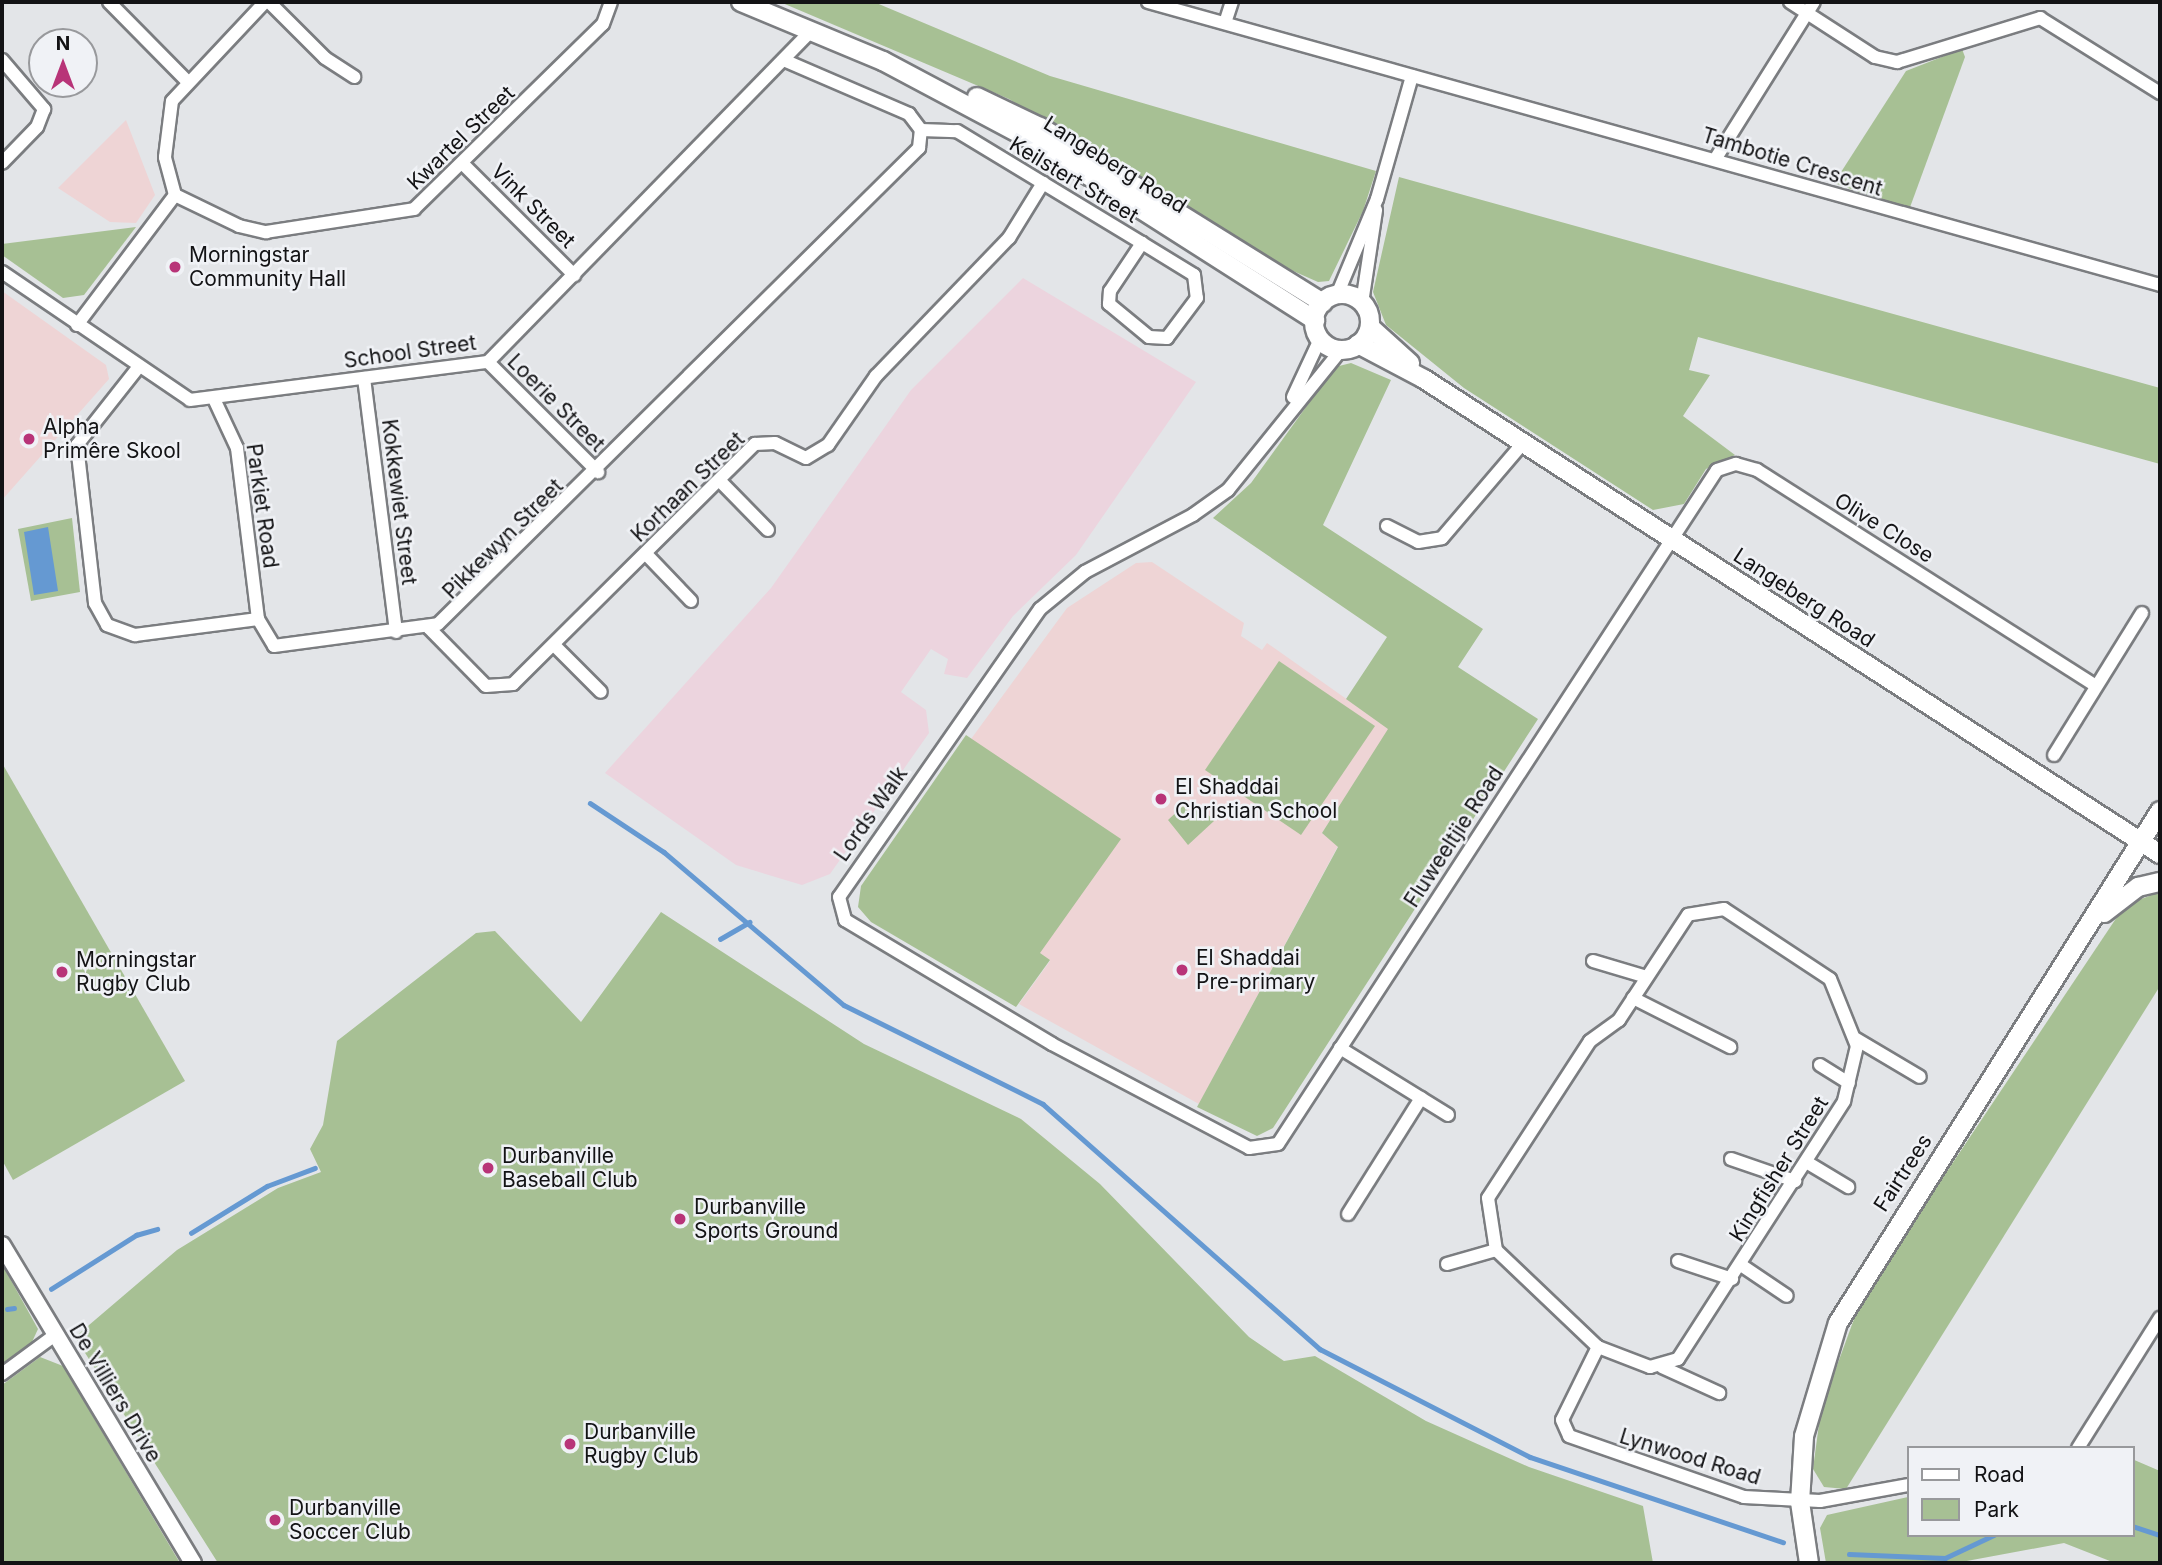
<!DOCTYPE html>
<html>
<head>
<meta charset="utf-8">
<style>
	body { margin:0 }
	#map { position:relative; width:2162px; height:1565px; overflow:hidden; background:#e3e5e8; font-family:Inter,sans-serif }
	div>[style] { position:absolute }
	[style*='--x'] { left:calc(var(--x)*1px); top:calc(var(--y)*1px); width:calc(var(--w)*1px); rotate:calc(var(--a)*1deg) }
	.industrial>* { inset:0; background:#ecd4de }
	.education>* { inset:0; background:#eed4d5 }
	.green>* { inset:0; background:#a7c094 }
	.water>* { inset:0; background:#6599d2 }
	.stream>* { height:4.5px; margin:-2.25px; padding:0 2.25px; transform-origin:2.25px; border-radius:2.25px; background:#6599d2 }
	.roads { filter:drop-shadow(2px 0 #7b7d80) drop-shadow(-2px 0 #7b7d80) drop-shadow(0 2px #7b7d80) drop-shadow(0 -2px #7b7d80) }
	.minor>* { height:12px; margin:-6px; padding:0 6px; transform-origin:6px; border-radius:6px; background:#fff }
	.tertiary>* { height:16px; margin:-8px; padding:0 8px; transform-origin:8px; border-radius:8px; background:#fff }
	.secondary>* { height:18px; margin:-9px; padding:0 9px; transform-origin:9px; border-radius:9px; background:#fff }
	.secondary>.ring { margin:-9px; padding:0; box-sizing:content-box; background:none; border:18px solid #fff; border-radius:50% }
	.dots>* { width:19px; height:19px; translate:-50% -50%; box-sizing:border-box; border:4px solid #f0f2f6; border-radius:50% }
	span { translate:-50% -50%; white-space:nowrap; text-align:center; line-height:1.15; -webkit-text-stroke:5px #f0f2f6; paint-order:stroke }
	.street-label { font-size:21px; color:#131315 }
	.poi-label { font-size:21px; color:#131315 }
	.left { translate:0 -50%; text-align:left }
	.frame { position:absolute; inset:0; border:4px solid #131315; pointer-events:none }
	.legend { position:absolute; left:1907px; top:1446px; width:228px; height:91px; box-sizing:border-box; background:#f0f2f6; border:2px solid #98999c; margin:0; padding:9px 12px; list-style:none; font-size:21px; color:#131315 }
	.legend li { display:flex; align-items:center; gap:14px; height:35px }
	.legend b { width:35px; border:2px solid #98999c }
	.north { position:absolute; left:28px; top:28px; width:70px; height:70px; box-sizing:border-box; background:#f0f2f6; border:2px solid #98999c; border-radius:50%; rotate:0deg; font-size:19px; font-weight:700; line-height:28px; text-align:center; color:#131315 }
	.north::after { content:''; display:block; margin:auto; width:24px; height:32px; background:#b83478; clip-path:polygon(50% 0,100% 100%,50% 72%,0 100%) }
</style>
</head>
<body>
<div id="map">
	<div class="industrial">
		<div style="clip-path:polygon(1023px 278px,1196px 382px,1076px 555px,1013px 616px,967px 678px,944px 674px,948px 659px,931px 649px,901px 692px,926px 710px,929px 733px,830px 874px,802px 885px,736px 865px,605px 773px,771px 588px,911px 390px)"></div>
	</div>
	<div class="education">
		<div style="clip-path:polygon(126px 120px,155px 195px,136px 223px,110px 222px,58px 188px)"></div>
		<div style="clip-path:polygon(2px 291px,106px 365px,109px 379px,2px 500px)"></div>
		<div style="clip-path:polygon(1152px 562px,1244px 623px,1241px 636px,1262px 650px,1267px 643px,1389px 729px,1322px 833px,1338px 846px,1199px 1104px,1019px 1004px,1050px 961px,1040px 954px,1003px 766px,971px 739px,1067px 608px,1136px 563px)"></div>
	</div>
	<div class="green">
		<div style="clip-path:polygon(780px 2px,874px 2px,1050px 76px,1376px 171px,1363px 211px,1329px 281px,1318px 282px,1259px 256px,1009px 99px)"></div>
		<div style="clip-path:polygon(1962px 49px,1965px 57px,1909px 210px,1834px 183px,1906px 71px)"></div>
		<div style="clip-path:polygon(1399px 177px,2160px 388px,2160px 464px,1698px 337px,1689px 370px,1710px 375px,1683px 416px,1735px 455px,1706px 469px,1684px 504px,1653px 510px,1464px 388px,1386px 325px,1373px 292px)"></div>
		<div style="clip-path:polygon(136px 227px,84px 295px,63px 298px,2px 255px,2px 244px)"></div>
		<div style="clip-path:polygon(1351px 363px,1391px 380px,1323px 525px,1483px 629px,1458px 667px,1538px 719px,1273px 1128px,1257px 1136px,1197px 1107px,1338px 847px,1322px 833px,1388px 729px,1346px 699px,1387px 637px,1213px 518px,1251px 483px,1335px 367px)"></div>
		<div style="clip-path:polygon(72px 518px,80px 592px,31px 601px,18px 529px)"></div>
		<div style="clip-path:polygon(1279px 661px,1375px 726px,1301px 835px,1205px 770px)"></div>
		<div style="clip-path:polygon(966px 735px,1121px 839px,1040px 953px,1050px 960px,1016px 1007px,871px 922px,858px 907px,861px 886px)"></div>
		<div style="clip-path:polygon(2px 763px,185px 1081px,13px 1180px,2px 1160px)"></div>
		<div style="clip-path:polygon(1198px 804px,1214px 821px,1188px 845px,1168px 820px,1183px 806px,1189px 812px)"></div>
		<div style="clip-path:polygon(2160px 892px,2160px 986px,1846px 1489px,1824px 1487px,1813px 1469px,1821px 1409px,1861px 1300px,2125px 905px)"></div>
		<div style="clip-path:polygon(661px 912px,864px 1044px,1021px 1119px,1100px 1184px,1249px 1337px,1284px 1361px,1315px 1356px,1426px 1421px,1529px 1467px,1643px 1506px,1653px 1563px,218px 1563px,75px 1337px,177px 1250px,278px 1188px,321px 1172px,310px 1149px,323px 1125px,337px 1041px,476px 933px,495px 931px,581px 1022px)"></div>
		<div style="clip-path:polygon(2px 1264px,38px 1329px,32px 1342px,2px 1364px)"></div>
		<div style="clip-path:polygon(40px 1357px,63px 1366px,180px 1563px,2px 1563px,2px 1385px)"></div>
		<div style="clip-path:polygon(2132px 1459px,2160px 1471px,2160px 1563px,2115px 1563px,2064px 1543px,1956px 1563px,1826px 1563px,1820px 1528px,1827px 1515px,1908px 1497px,1908px 1535px,2132px 1535px)"></div>
	</div>
	<div class="water">
		<div style="clip-path:polygon(48px 527px,58px 591px,34px 595px,24px 532px)"></div>
	</div>
	<div class="stream">
		<div style="--x:590;--y:803;--w:89;--a:33.5"></div>
		<div style="--x:664;--y:852;--w:236;--a:40.4"></div>
		<div style="--x:844;--y:1005;--w:222;--a:26.4"></div>
		<div style="--x:1043;--y:1104;--w:370;--a:41.5"></div>
		<div style="--x:1320;--y:1349;--w:236;--a:27.2"></div>
		<div style="--x:1530;--y:1457;--w:267;--a:18.6"></div>
		<div style="--x:720;--y:939;--w:34;--a:-30"></div>
		<div style="--x:191;--y:1233;--w:89;--a:-31.7"></div>
		<div style="--x:267;--y:1186;--w:51;--a:-20.6"></div>
		<div style="--x:51;--y:1289;--w:101;--a:-32.4"></div>
		<div style="--x:136;--y:1235;--w:22;--a:-16"></div>
		<div style="--x:7;--y:1309;--w:7;--a:-8"></div>
		<div style="--x:2132;--y:1526;--w:29;--a:18"></div>
		<div style="--x:1849;--y:1554;--w:96;--a:2.4"></div>
		<div style="--x:1945;--y:1558;--w:54;--a:-25.1"></div>
	</div>
	<div class="roads">
		<div class="minor">
			<div style="--x:109;--y:2;--w:111;--a:45.4"></div>
			<div style="--x:269;--y:2;--w:79;--a:45"></div>
			<div style="--x:325;--y:58;--w:35;--a:33"></div>
			<div style="--x:1148;--y:2;--w:1051;--a:15.62"></div>
			<div style="--x:1790;--y:2;--w:101;--a:32.9"></div>
			<div style="--x:1875;--y:57;--w:23;--a:13"></div>
			<div style="--x:1897;--y:62;--w:150;--a:-17.1"></div>
			<div style="--x:2040;--y:18;--w:142;--a:32"></div>
			<div style="--x:1225;--y:23;--w:22;--a:-72"></div>
			<div style="--x:2;--y:60;--w:65;--a:49.4"></div>
			<div style="--x:44;--y:109;--w:19;--a:111"></div>
			<div style="--x:37;--y:127;--w:50;--a:134.2"></div>
			<div style="--x:921;--y:130;--w:36;--a:2"></div>
			<div style="--x:957;--y:131;--w:216;--a:31.2"></div>
			<div style="--x:1142;--y:243;--w:61;--a:31.6"></div>
			<div style="--x:1194;--y:275;--w:23;--a:83"></div>
			<div style="--x:1197;--y:298;--w:50;--a:126.9"></div>
			<div style="--x:1167;--y:338;--w:18;--a:-177"></div>
			<div style="--x:1149;--y:337;--w:52;--a:-140.5"></div>
			<div style="--x:1109;--y:304;--w:13;--a:-86"></div>
			<div style="--x:1110;--y:291;--w:58;--a:-56.3"></div>
			<div style="--x:1716;--y:158;--w:184;--a:-57.9"></div>
			<div style="--x:464;--y:165;--w:156;--a:45"></div>
			<div style="--x:175;--y:195;--w:39;--a:-105"></div>
			<div style="--x:165;--y:157;--w:56;--a:-82.9"></div>
			<div style="--x:172;--y:101;--w:136;--a:-46.8"></div>
			<div style="--x:2;--y:272;--w:227;--a:34.2"></div>
			<div style="--x:190;--y:400;--w:300;--a:-7.3"></div>
			<div style="--x:488;--y:362;--w:462;--a:-45.7"></div>
			<div style="--x:1337;--y:295;--w:104;--a:-67.4"></div>
			<div style="--x:1377;--y:199;--w:128;--a:-74.1"></div>
			<div style="--x:1362;--y:303;--w:94;--a:-81.4"></div>
			<div style="--x:77;--y:325;--w:163;--a:-53"></div>
			<div style="--x:175;--y:195;--w:71;--a:25.8"></div>
			<div style="--x:239;--y:226;--w:28;--a:13"></div>
			<div style="--x:266;--y:232;--w:150;--a:-8.8"></div>
			<div style="--x:414;--y:209;--w:264;--a:-44.4"></div>
			<div style="--x:603;--y:24;--w:23;--a:-70"></div>
			<div style="--x:1341;--y:350;--w:180;--a:128.9"></div>
			<div style="--x:1228;--y:490;--w:43;--a:144.5"></div>
			<div style="--x:1193;--y:515;--w:122;--a:152.2"></div>
			<div style="--x:1085;--y:572;--w:58;--a:140.6"></div>
			<div style="--x:1040;--y:609;--w:351;--a:124.9"></div>
			<div style="--x:839;--y:897;--w:24;--a:75"></div>
			<div style="--x:845;--y:920;--w:241;--a:30.9"></div>
			<div style="--x:1052;--y:1044;--w:223;--a:27.8"></div>
			<div style="--x:1249;--y:1148;--w:29;--a:-8"></div>
			<div style="--x:1278;--y:1144;--w:804;--a:-56.92"></div>
			<div style="--x:1717;--y:470;--w:20;--a:-18"></div>
			<div style="--x:1736;--y:464;--w:22;--a:16"></div>
			<div style="--x:1757;--y:470;--w:402;--a:32.5"></div>
			<div style="--x:488;--y:362;--w:156;--a:45"></div>
			<div style="--x:137;--y:369;--w:97;--a:128.3"></div>
			<div style="--x:77;--y:445;--w:159;--a:83.5"></div>
			<div style="--x:95;--y:603;--w:25;--a:61"></div>
			<div style="--x:107;--y:625;--w:30;--a:20"></div>
			<div style="--x:135;--y:635;--w:124;--a:-7.4"></div>
			<div style="--x:258;--y:619;--w:31;--a:59"></div>
			<div style="--x:274;--y:646;--w:165;--a:-7.6"></div>
			<div style="--x:438;--y:624;--w:677;--a:-44.7"></div>
			<div style="--x:919;--y:148;--w:18;--a:-84"></div>
			<div style="--x:921;--y:130;--w:20;--a:-127"></div>
			<div style="--x:909;--y:114;--w:134;--a:-156.7"></div>
			<div style="--x:364;--y:378;--w:256;--a:82.8"></div>
			<div style="--x:1293;--y:397;--w:64;--a:-65"></div>
			<div style="--x:215;--y:401;--w:52;--a:64.9"></div>
			<div style="--x:237;--y:448;--w:172;--a:83"></div>
			<div style="--x:719;--y:480;--w:70;--a:45.6"></div>
			<div style="--x:1387;--y:526;--w:35;--a:27"></div>
			<div style="--x:1418;--y:542;--w:24;--a:-9"></div>
			<div style="--x:1442;--y:538;--w:125;--a:-49.5"></div>
			<div style="--x:646;--y:554;--w:65;--a:46.2"></div>
			<div style="--x:429;--y:628;--w:81;--a:45.5"></div>
			<div style="--x:486;--y:686;--w:27;--a:-4"></div>
			<div style="--x:513;--y:684;--w:341;--a:-44.8"></div>
			<div style="--x:755;--y:444;--w:20;--a:-3"></div>
			<div style="--x:775;--y:443;--w:34;--a:26"></div>
			<div style="--x:806;--y:458;--w:26;--a:-31"></div>
			<div style="--x:828;--y:445;--w:84;--a:-55.2"></div>
			<div style="--x:876;--y:376;--w:192;--a:-46.1"></div>
			<div style="--x:1009;--y:238;--w:65;--a:-58.3"></div>
			<div style="--x:554;--y:645;--w:66;--a:45"></div>
			<div style="--x:2054;--y:755;--w:167;--a:-58.2"></div>
			<div style="--x:1593;--y:961;--w:56;--a:16.5"></div>
			<div style="--x:1633;--y:998;--w:109;--a:26.8"></div>
			<div style="--x:1856;--y:1039;--w:74;--a:30.7"></div>
			<div style="--x:1340;--y:1048;--w:127;--a:31.8"></div>
			<div style="--x:1820;--y:1065;--w:34;--a:32"></div>
			<div style="--x:1731;--y:1159;--w:68;--a:19"></div>
			<div style="--x:1808;--y:1163;--w:47;--a:31"></div>
			<div style="--x:1348;--y:1214;--w:137;--a:-57.8"></div>
			<div style="--x:1678;--y:1261;--w:57;--a:18.4"></div>
			<div style="--x:1447;--y:1264;--w:51;--a:-15.9"></div>
			<div style="--x:1741;--y:1265;--w:55;--a:34"></div>
			<div style="--x:1598;--y:1347;--w:56;--a:21"></div>
			<div style="--x:1650;--y:1367;--w:29;--a:-16"></div>
			<div style="--x:1678;--y:1359;--w:307;--a:-57.2"></div>
			<div style="--x:1844;--y:1101;--w:57;--a:-76.7"></div>
			<div style="--x:1857;--y:1046;--w:72;--a:-111.9"></div>
			<div style="--x:1830;--y:979;--w:127;--a:-146.6"></div>
			<div style="--x:1724;--y:909;--w:36;--a:171"></div>
			<div style="--x:1688;--y:915;--w:126;--a:123.3"></div>
			<div style="--x:1619;--y:1020;--w:36;--a:144"></div>
			<div style="--x:1590;--y:1041;--w:187;--a:123"></div>
			<div style="--x:1488;--y:1198;--w:53;--a:81.3"></div>
			<div style="--x:1496;--y:1250;--w:141;--a:43.6"></div>
			<div style="--x:1598;--y:1347;--w:81;--a:116.3"></div>
			<div style="--x:1562;--y:1420;--w:17;--a:66"></div>
			<div style="--x:1569;--y:1436;--w:185;--a:19.2"></div>
			<div style="--x:1744;--y:1497;--w:76;--a:3"></div>
			<div style="--x:1820;--y:1501;--w:89;--a:-10.3"></div>
			<div style="--x:1662;--y:1367;--w:63;--a:24.5"></div>
			<div style="--x:2;--y:1374;--w:66;--a:-36.3"></div>
			<div style="--x:2078;--y:1448;--w:154;--a:-57.8"></div>
		</div>
		<div class="tertiary">
			<div style="--x:2;--y:1245;--w:371;--a:59"></div>
		</div>
		<div class="secondary">
			<div style="--x:741;--y:2;--w:154;--a:22.6"></div>
			<div style="--x:883;--y:61;--w:174;--a:28"></div>
			<div style="--x:1037;--y:143;--w:330;--a:32.5"></div>
			<div style="--x:977;--y:97;--w:70;--a:25.5"></div>
			<div style="--x:1040;--y:127;--w:333;--a:31.9"></div>
			<div class="ring" style="left:1314px;top:294px;width:38px;height:38px"></div>
			<div style="--x:1370;--y:327;--w:54;--a:42"></div>
			<div style="--x:1358;--y:344;--w:75;--a:27.9"></div>
			<div style="--x:1424;--y:379;--w:876;--a:32.84"></div>
			<div style="--x:2104;--y:913;--w:43;--a:-37.4"></div>
			<div style="--x:2138;--y:887;--w:23;--a:-13"></div>
			<div style="--x:1809;--y:1563;--w:62;--a:-98.4"></div>
			<div style="--x:1800;--y:1502;--w:66;--a:-86.5"></div>
			<div style="--x:1804;--y:1436;--w:118;--a:-73.3"></div>
			<div style="--x:1838;--y:1323;--w:605;--a:-57.83"></div>
		</div>
	</div>
	<div class="dots">
		<div style="left:175px;top:267px;background:#b83478"></div>
		<div style="left:29px;top:439px;background:#b83478"></div>
		<div style="left:1161px;top:799px;background:#b83478"></div>
		<div style="left:1182px;top:970px;background:#b83478"></div>
		<div style="left:62px;top:972px;background:#b83478"></div>
		<div style="left:488px;top:1168px;background:#b83478"></div>
		<div style="left:680px;top:1219px;background:#b83478"></div>
		<div style="left:570px;top:1444px;background:#b83478"></div>
		<div style="left:275px;top:1520px;background:#b83478"></div>
	</div>
	<div class="street-label">
		<span style="left:461px;top:138px;rotate:-44deg">Kwartel Street</span>
		<span style="left:1792px;top:162px;rotate:17deg">Tambotie Crescent</span>
		<span style="left:1115px;top:165px;rotate:32deg">Langeberg Road</span>
		<span style="left:1074px;top:180px;rotate:31deg">Keilstert Street</span>
		<span style="left:533px;top:206px;rotate:45deg">Vink Street</span>
		<span style="left:410px;top:352px;rotate:-8deg">School Street</span>
		<span style="left:556px;top:403px;rotate:45deg">Loerie Street</span>
		<span style="left:688px;top:487px;rotate:-44deg">Korhaan Street</span>
		<span style="left:399px;top:502px;rotate:83deg">Kokkewiet Street</span>
		<span style="left:262px;top:506px;rotate:82deg">Parkiet Road</span>
		<span style="left:1884px;top:528px;rotate:32deg">Olive Close</span>
		<span style="left:503px;top:539px;rotate:-45deg">Pikkewyn Street</span>
		<span style="left:1804px;top:598px;rotate:33deg">Langeberg Road</span>
		<span style="left:871px;top:814px;rotate:-55deg">Lords Walk</span>
		<span style="left:1454px;top:837px;rotate:-57deg">Fluweeltjie Road</span>
		<span style="left:1779px;top:1169px;rotate:-58deg">Kingfisher Street</span>
		<span style="left:1903px;top:1173px;rotate:-57deg">Fairtrees</span>
		<span style="left:115px;top:1393px;rotate:59deg">De Villiers Drive</span>
		<span style="left:1690px;top:1457px;rotate:17deg">Lynwood Road</span>
	</div>
	<div class="poi-label">
		<span class="left" style="left:189px;top:267px">Morningstar<br>Community Hall</span>
		<span class="left" style="left:43px;top:439px">Alpha<br>Primêre Skool</span>
		<span class="left" style="left:1175px;top:799px">El Shaddai<br>Christian School</span>
		<span class="left" style="left:1196px;top:970px">El Shaddai<br>Pre-primary</span>
		<span class="left" style="left:76px;top:972px">Morningstar<br>Rugby Club</span>
		<span class="left" style="left:502px;top:1168px">Durbanville<br>Baseball Club</span>
		<span class="left" style="left:694px;top:1219px">Durbanville<br>Sports Ground</span>
		<span class="left" style="left:584px;top:1444px">Durbanville<br>Rugby Club</span>
		<span class="left" style="left:289px;top:1520px">Durbanville<br>Soccer Club</span>
	</div>
	<div class="frame"></div>
	<ul class="legend">
	<li><b style="height:9px;background:#fff"></b>Road</li>
	<li><b style="height:19px;background:#a7c094"></b>Park</li>
	</ul>
	<div class="north">N</div>
</div>
</body>
</html>
